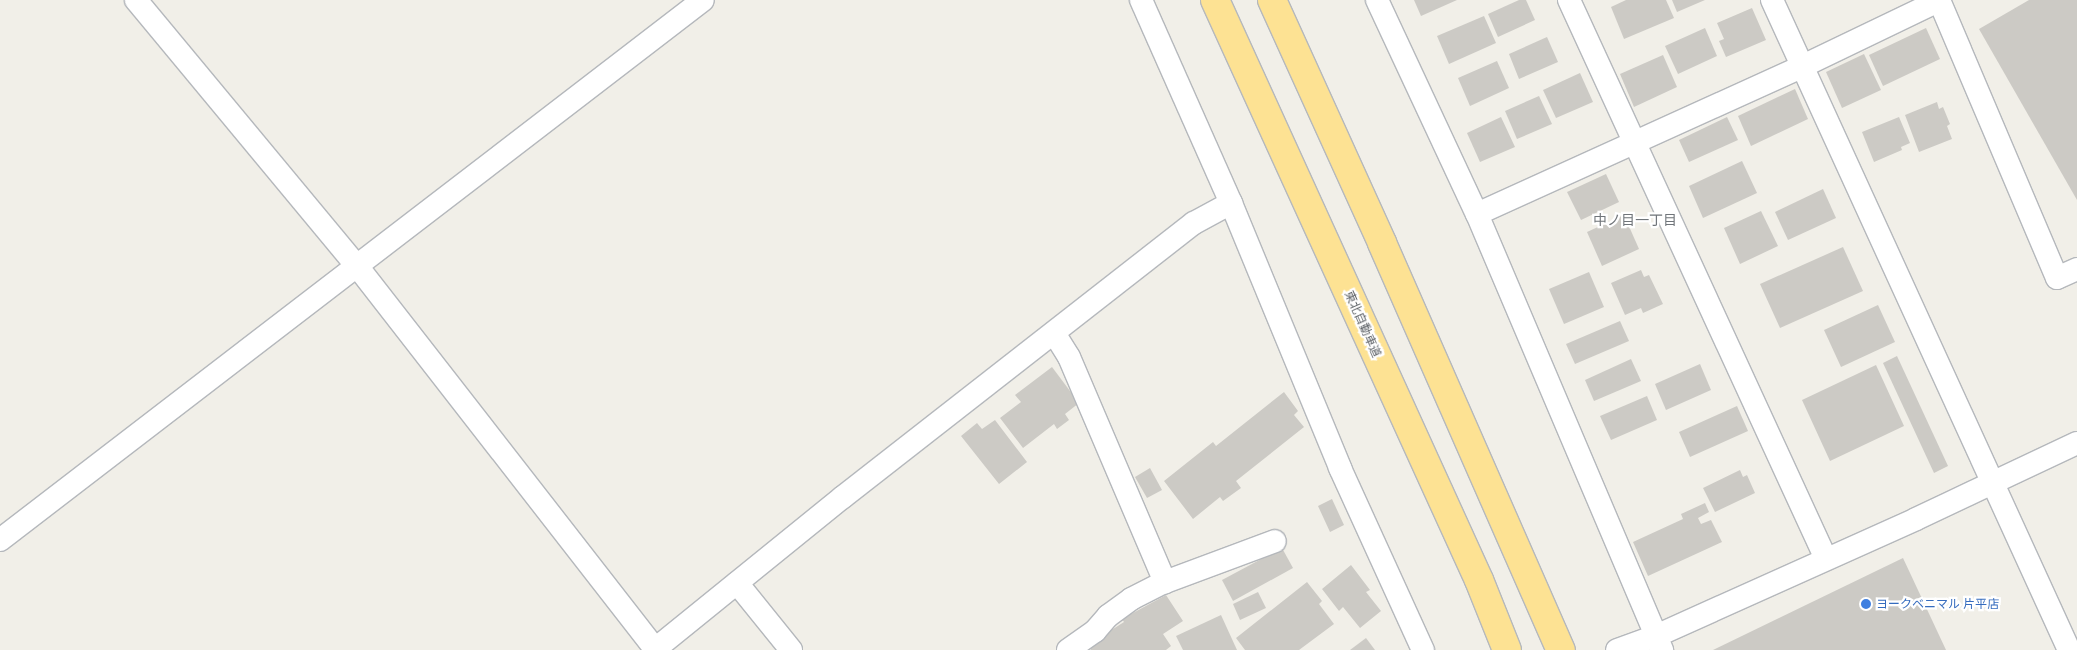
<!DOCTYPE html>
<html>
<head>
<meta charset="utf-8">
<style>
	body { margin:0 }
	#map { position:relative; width:2077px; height:650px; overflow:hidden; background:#f1efe8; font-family:"PT Sans","Noto Sans JP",sans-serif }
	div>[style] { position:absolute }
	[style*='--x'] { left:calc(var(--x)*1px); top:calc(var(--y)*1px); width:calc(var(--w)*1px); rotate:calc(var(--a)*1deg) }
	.building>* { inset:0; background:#cccac5 }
	.roads { filter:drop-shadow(1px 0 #b5b8bc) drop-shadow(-1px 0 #b5b8bc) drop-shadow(0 1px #b5b8bc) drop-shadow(0 -1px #b5b8bc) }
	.street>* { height:22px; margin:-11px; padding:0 11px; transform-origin:11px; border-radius:11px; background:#fff }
	.highway>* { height:28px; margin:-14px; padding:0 14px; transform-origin:14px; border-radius:14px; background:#fde293 }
	.dots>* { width:14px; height:14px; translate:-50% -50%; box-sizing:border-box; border:2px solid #fff; border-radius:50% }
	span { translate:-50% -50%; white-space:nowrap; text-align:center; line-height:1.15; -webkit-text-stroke:4.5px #fff; paint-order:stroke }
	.street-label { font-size:12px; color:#5f6368 }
	.shop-label { font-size:12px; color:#366cbe }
	.left { translate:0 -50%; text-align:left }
	.neighbourhood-label { font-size:14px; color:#70757a }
</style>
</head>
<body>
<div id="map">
	<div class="building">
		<div style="clip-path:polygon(1414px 0,1457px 0,1421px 16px)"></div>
		<div style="clip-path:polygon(1519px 0,1526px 0,1535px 20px,1498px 37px,1488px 14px)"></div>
		<div style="clip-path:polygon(1626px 0,1666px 0,1674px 18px,1624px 39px,1611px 7px)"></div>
		<div style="clip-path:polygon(1672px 0,1705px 0,1677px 12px)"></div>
		<div style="clip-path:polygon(2029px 0,2077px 0,2077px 200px,1979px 29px)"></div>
		<div style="clip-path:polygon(1752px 8px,1766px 40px,1726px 57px,1719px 41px,1724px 39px,1717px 23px)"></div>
		<div style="clip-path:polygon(1484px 16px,1496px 43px,1449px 64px,1437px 36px)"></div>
		<div style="clip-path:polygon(1705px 28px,1717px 56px,1678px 74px,1665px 46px)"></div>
		<div style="clip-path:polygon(1926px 28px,1940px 59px,1883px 86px,1869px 55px)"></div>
		<div style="clip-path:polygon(1547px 37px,1558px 62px,1519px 79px,1509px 54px)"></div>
		<div style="clip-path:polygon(1864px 54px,1881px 90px,1842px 108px,1826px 72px)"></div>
		<div style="clip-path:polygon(1663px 55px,1677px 87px,1634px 107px,1620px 74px)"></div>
		<div style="clip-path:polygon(1497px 61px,1509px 88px,1470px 106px,1458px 78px)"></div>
		<div style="clip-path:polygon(1580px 73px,1593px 102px,1556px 118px,1543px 90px)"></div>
		<div style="clip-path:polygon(1795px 89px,1808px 119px,1751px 146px,1738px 116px)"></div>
		<div style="clip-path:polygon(1539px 96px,1552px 124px,1517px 139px,1505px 111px)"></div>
		<div style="clip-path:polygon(1937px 102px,1939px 109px,1943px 107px,1950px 124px,1947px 126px,1952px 139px,1919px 152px,1905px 115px)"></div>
		<div style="clip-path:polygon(1501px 117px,1515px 147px,1480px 162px,1467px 133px)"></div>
		<div style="clip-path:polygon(1727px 117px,1738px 140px,1689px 162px,1679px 140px)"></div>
		<div style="clip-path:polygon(1899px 117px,1910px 143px,1901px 147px,1902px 150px,1874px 162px,1862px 132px)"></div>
		<div style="clip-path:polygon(1742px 161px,1757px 193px,1703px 218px,1689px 186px)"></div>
		<div style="clip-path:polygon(1606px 174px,1619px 202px,1581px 220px,1567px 192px)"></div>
		<div style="clip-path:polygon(1823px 189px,1836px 218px,1788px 240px,1775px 212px)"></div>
		<div style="clip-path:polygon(1761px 211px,1778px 246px,1740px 264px,1724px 228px)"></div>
		<div style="clip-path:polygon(1624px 215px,1639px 249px,1602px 266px,1587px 232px)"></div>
		<div style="clip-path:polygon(1843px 247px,1863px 291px,1780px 328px,1760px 284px)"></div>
		<div style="clip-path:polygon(1641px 270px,1644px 277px,1649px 275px,1663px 304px,1643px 313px,1641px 308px,1625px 315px,1611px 283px)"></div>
		<div style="clip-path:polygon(1589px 272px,1604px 307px,1564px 324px,1549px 289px)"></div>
		<div style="clip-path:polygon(1878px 305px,1895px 342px,1841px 367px,1824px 330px)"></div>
		<div style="clip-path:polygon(1620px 321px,1629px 341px,1575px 364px,1566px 344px)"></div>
		<div style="clip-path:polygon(1897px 356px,1948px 466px,1934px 473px,1883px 363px)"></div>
		<div style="clip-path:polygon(1631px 359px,1641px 381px,1594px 401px,1585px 380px)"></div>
		<div style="clip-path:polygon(1700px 364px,1711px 390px,1666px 410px,1655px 384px)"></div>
		<div style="clip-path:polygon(1876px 365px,1904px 426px,1830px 461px,1802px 400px)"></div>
		<div style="clip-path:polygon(1052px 367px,1079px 403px,1065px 414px,1069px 420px,1057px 429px,1054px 424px,1023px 448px,1000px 418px,1021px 402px,1015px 395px)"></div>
		<div style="clip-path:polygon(1284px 392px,1298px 411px,1294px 415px,1304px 427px,1236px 481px,1241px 488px,1223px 501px,1220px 497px,1193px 519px,1164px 481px,1213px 442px,1216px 446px)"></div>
		<div style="clip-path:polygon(1647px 396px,1657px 420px,1611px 440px,1600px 416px)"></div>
		<div style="clip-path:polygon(1737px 406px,1748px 431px,1690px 457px,1679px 432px)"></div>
		<div style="clip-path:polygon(995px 420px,1027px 462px,999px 484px,961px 436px,977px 423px,982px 429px)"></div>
		<div style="clip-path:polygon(1150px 468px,1162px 490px,1147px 498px,1135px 477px)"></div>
		<div style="clip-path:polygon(1740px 470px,1743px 477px,1747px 475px,1755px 493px,1715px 512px,1703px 488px)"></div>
		<div style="clip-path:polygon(1332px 499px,1344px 525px,1330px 532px,1318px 506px)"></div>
		<div style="clip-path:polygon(1705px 503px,1709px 512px,1698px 518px,1701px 524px,1711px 520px,1722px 542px,1648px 576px,1633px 542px,1683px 519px,1681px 514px)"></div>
		<div style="clip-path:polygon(1282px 548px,1293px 568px,1233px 601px,1222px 580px)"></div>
		<div style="clip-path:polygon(1903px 558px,1946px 650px,1713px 650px)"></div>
		<div style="clip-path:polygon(1351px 565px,1370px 590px,1366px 592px,1381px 611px,1360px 628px,1343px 607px,1339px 611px,1322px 589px)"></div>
		<div style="clip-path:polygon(1307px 582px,1322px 601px,1319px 604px,1334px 624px,1299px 650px,1245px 650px,1236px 638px)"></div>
		<div style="clip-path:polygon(1258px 592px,1266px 608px,1240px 620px,1233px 604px)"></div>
		<div style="clip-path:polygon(1166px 595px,1183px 621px,1163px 634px,1171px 646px,1166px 650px,1091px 650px,1088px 645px,1124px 622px,1122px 619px)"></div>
		<div style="clip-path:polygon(1221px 615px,1237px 650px,1183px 650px,1176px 636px)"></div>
		<div style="clip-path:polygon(1366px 638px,1375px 650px,1350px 650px)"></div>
	</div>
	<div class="roads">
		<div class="street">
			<div style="--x:136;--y:0;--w:346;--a:50.3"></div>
			<div style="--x:357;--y:266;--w:485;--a:52.1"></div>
			<div style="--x:1141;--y:0;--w:222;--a:66.1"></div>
			<div style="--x:1231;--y:203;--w:287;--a:67.6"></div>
			<div style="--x:1340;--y:468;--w:200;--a:65.5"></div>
			<div style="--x:1377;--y:0;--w:236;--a:65"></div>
			<div style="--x:1477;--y:214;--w:474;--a:67"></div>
			<div style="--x:1569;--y:0;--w:615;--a:65.31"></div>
			<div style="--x:1772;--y:0;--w:715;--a:65.44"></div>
			<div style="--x:1939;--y:0;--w:302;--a:67"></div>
			<div style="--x:2057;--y:278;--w:22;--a:-24"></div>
			<div style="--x:1477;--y:214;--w:358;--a:-24.4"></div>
			<div style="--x:1803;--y:66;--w:152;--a:-25.7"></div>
			<div style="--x:1054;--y:333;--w:28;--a:58"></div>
			<div style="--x:1069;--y:357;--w:245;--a:66.9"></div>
			<div style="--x:0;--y:540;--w:886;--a:-37.53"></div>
			<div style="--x:737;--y:583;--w:86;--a:51.1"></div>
			<div style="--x:654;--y:650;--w:243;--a:-39"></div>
			<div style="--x:843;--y:497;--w:445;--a:-38"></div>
			<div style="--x:1194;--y:223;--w:42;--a:-28.4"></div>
			<div style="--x:1068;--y:650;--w:33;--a:-35"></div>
			<div style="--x:1095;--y:631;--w:20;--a:-49"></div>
			<div style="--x:1108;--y:616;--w:29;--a:-36"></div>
			<div style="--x:1131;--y:599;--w:38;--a:-27"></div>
			<div style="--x:1165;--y:582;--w:117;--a:-20.4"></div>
			<div style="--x:1617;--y:650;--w:41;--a:-19.7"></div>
			<div style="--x:1656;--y:636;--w:285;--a:-24.2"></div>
			<div style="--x:1916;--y:519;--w:178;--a:-25.3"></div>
		</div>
		<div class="highway">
			<div style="--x:1215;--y:0;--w:637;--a:65.53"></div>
			<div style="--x:1479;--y:580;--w:75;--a:68.2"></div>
			<div style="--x:1272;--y:0;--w:267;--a:65.6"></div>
			<div style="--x:1382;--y:243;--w:445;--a:66.3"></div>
		</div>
	</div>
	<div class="dots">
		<div style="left:1866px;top:604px;background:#3f7fe0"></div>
	</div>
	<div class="street-label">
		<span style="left:1363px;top:324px;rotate:66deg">東北自動車道</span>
	</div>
	<div class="shop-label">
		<span class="left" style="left:1876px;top:604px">ヨークベニマル 片平店</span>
	</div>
	<div class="neighbourhood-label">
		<span style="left:1635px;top:220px">中ノ目一丁目</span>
	</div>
</div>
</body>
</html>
